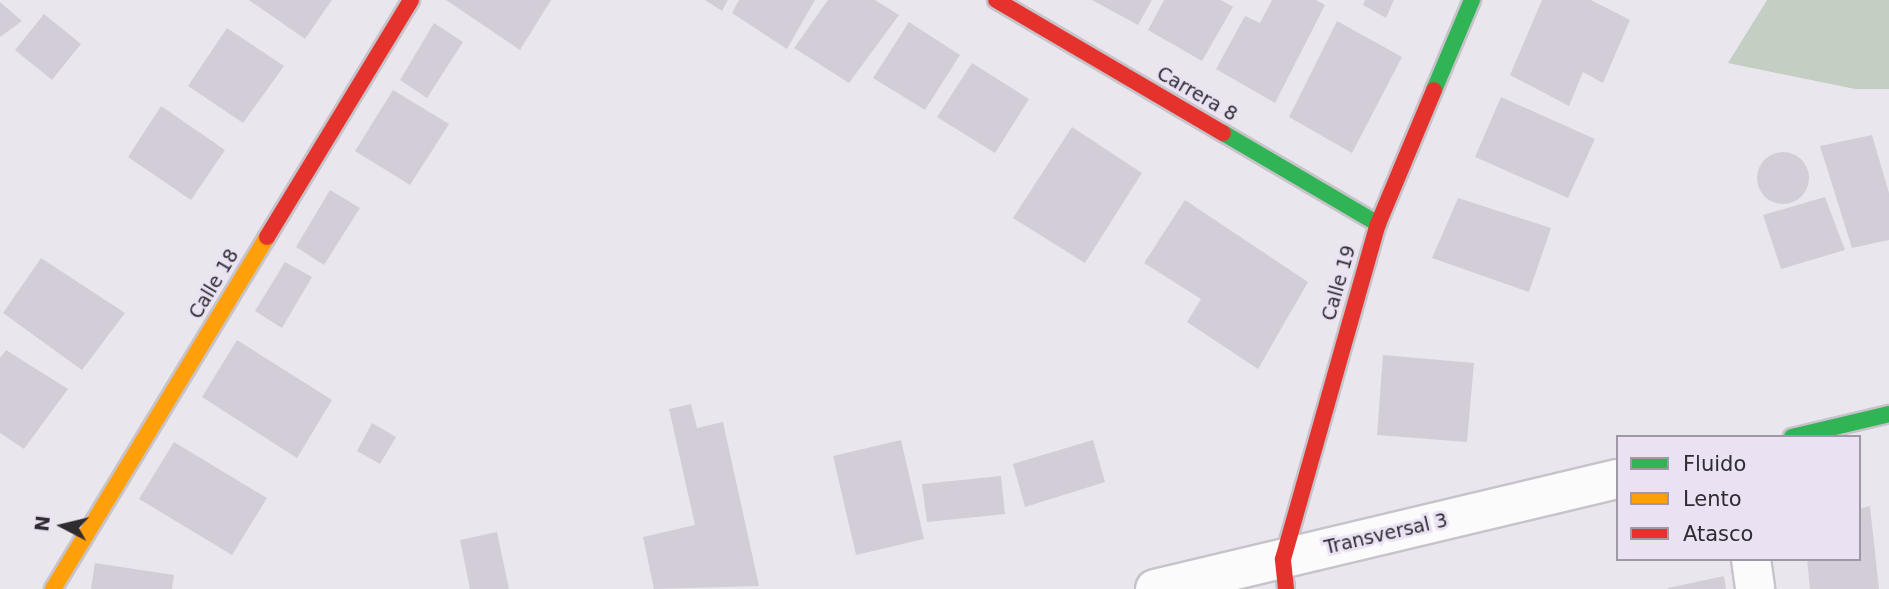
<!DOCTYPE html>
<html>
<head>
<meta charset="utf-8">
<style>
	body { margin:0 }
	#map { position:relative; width:1889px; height:589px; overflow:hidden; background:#eae6ee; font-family:"DejaVu Sans",sans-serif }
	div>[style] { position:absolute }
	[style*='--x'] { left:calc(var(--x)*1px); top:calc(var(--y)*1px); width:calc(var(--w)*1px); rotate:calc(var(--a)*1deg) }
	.green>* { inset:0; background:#c4cfc4 }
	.building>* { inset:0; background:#d3cdd8 }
	.round { border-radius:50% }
	.roads { filter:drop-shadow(2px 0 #c7c3ca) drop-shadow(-2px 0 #c7c3ca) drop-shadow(0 2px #c7c3ca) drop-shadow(0 -2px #c7c3ca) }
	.street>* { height:38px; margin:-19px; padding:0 19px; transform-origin:19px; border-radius:19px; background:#fcfbfc }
	.fast>* { height:16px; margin:-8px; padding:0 8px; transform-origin:8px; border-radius:8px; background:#30b455 }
	.slow>* { height:16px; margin:-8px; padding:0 8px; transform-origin:8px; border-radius:8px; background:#ff9f0a }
	.jam>* { height:16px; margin:-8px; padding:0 8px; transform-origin:8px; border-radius:8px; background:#e5322d }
	span { translate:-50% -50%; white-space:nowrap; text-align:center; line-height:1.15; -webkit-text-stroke:6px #eae2f2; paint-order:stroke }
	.street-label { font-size:19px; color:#2e2b31 }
	.legend { position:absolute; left:1616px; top:435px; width:245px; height:126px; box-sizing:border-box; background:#eae2f2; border:2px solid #9f99a5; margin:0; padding:9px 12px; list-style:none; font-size:21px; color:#2e2b31 }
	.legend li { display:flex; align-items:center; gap:14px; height:35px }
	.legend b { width:35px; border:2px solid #9f99a5 }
	.north { position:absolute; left:28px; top:491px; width:70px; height:70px; -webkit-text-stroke:5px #eae2f2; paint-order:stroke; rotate:277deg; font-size:19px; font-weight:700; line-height:28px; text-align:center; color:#2e2b31 }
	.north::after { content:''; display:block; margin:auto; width:24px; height:32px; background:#2e2b31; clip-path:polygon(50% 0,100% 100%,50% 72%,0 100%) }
</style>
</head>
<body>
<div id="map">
	<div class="green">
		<div style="clip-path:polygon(1767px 0,1889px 0,1889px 89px,1855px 89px,1728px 63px)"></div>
	</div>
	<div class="building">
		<div style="clip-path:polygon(249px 0,332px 0,305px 39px)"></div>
		<div style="clip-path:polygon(446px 0,551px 0,520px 50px)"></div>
		<div style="clip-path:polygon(705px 0,728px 0,722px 11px)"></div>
		<div style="clip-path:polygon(739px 0,815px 0,787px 49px,732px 13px)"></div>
		<div style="clip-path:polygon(828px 0,875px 0,899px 15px,849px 83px,794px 48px)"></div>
		<div style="clip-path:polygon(1092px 0,1152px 0,1138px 25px)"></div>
		<div style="clip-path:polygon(1164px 0,1221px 0,1233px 7px,1202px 61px,1148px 30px)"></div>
		<div style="clip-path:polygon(1272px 0,1316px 0,1325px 5px,1275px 103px,1216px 69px,1245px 16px,1260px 23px)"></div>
		<div style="clip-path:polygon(1365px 0,1394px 0,1386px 18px,1363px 5px)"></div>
		<div style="clip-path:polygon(1542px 0,1591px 0,1630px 20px,1603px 83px,1583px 72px,1569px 106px,1510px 75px)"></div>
		<div style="clip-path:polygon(0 2px,22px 21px,0 37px)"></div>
		<div style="clip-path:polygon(44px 14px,81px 44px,52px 80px,15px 50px)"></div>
		<div style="clip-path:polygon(1337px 21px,1402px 57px,1352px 153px,1289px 117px)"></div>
		<div style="clip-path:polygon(909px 22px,960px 55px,925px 110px,873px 78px)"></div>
		<div style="clip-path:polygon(434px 23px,463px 42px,427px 98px,400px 80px)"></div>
		<div style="clip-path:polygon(227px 28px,284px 66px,243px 123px,188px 86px)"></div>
		<div style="clip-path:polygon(972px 63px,1029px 99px,995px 153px,937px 117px)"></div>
		<div style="clip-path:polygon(393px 90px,449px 124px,410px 185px,355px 151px)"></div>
		<div style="clip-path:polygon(1501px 97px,1595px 139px,1568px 198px,1475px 157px)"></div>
		<div style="clip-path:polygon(161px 106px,225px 150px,191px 200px,128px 157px)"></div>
		<div style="clip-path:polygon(1072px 127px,1142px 173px,1085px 263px,1013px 218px)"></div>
		<div style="clip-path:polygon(1872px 135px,1889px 193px,1889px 240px,1852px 248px,1820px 146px)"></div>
		<div class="round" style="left:1757px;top:152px;width:52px;height:52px"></div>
		<div style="clip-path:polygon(330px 190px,360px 208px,324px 265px,296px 247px)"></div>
		<div style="clip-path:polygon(1825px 197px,1845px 250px,1781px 269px,1763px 215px)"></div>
		<div style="clip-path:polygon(1458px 198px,1551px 228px,1529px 292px,1432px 258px)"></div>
		<div style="clip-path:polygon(1185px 200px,1308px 282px,1258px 369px,1187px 322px,1201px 299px,1144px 263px)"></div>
		<div style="clip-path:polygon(41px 258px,125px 313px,82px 370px,3px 313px)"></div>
		<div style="clip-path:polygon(285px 262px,312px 277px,282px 328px,255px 311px)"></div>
		<div style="clip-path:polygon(237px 340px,332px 400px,297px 458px,202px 397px)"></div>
		<div style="clip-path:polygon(6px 350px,68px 389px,24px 449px,0 433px,0 358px)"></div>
		<div style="clip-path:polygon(1383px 355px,1474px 363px,1467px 442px,1377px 435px)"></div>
		<div style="clip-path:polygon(691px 404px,697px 428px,723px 422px,759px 586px,654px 589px,643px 537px,695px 525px,669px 409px)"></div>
		<div style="clip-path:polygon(372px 423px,396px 437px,380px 464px,357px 451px)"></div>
		<div style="clip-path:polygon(901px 440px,924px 539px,856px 555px,833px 456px)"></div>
		<div style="clip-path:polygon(1093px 440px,1105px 482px,1025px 507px,1013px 464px)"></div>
		<div style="clip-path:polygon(174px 442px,267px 498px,232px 555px,139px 499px)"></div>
		<div style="clip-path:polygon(1001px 476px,1005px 514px,927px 522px,922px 484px)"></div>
		<div style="clip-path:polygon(1870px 506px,1879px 589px,1810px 589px,1807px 559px,1859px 559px,1859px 509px)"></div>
		<div style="clip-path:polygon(497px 532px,509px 589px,470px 589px,460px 540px)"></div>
		<div style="clip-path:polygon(95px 563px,174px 575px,172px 589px,91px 589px)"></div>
		<div style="clip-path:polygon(1724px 576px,1726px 589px,1668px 589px,1668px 588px)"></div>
	</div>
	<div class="roads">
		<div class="street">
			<div style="--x:1751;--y:559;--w:30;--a:82"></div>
			<div style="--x:1155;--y:589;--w:476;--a:-13.4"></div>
		</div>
		<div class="fast">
			<div style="--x:1434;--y:90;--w:98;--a:-67.1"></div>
			<div style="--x:1223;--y:133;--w:180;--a:30.4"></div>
			<div style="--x:1792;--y:437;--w:100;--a:-13.3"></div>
		</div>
		<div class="slow">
			<div style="--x:53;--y:589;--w:412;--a:-58.7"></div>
		</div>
		<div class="jam">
			<div style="--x:996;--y:0;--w:263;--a:30.4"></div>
			<div style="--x:267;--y:237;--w:277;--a:-58.7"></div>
			<div style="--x:1286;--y:589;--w:30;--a:-96"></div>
			<div style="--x:1283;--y:559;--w:348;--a:-74.2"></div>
			<div style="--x:1378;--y:224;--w:145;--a:-67.3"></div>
		</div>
	</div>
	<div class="street-label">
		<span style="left:1197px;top:94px;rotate:30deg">Carrera 8</span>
		<span style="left:1339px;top:283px;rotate:-74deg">Calle 19</span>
		<span style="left:214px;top:284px;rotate:-59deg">Calle 18</span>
		<span style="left:1386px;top:534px;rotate:-13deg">Transversal 3</span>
	</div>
	<ul class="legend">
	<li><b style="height:9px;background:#30b455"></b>Fluido</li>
	<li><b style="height:9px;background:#ff9f0a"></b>Lento</li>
	<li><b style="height:9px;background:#e5322d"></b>Atasco</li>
	</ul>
	<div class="north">N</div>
</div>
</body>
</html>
